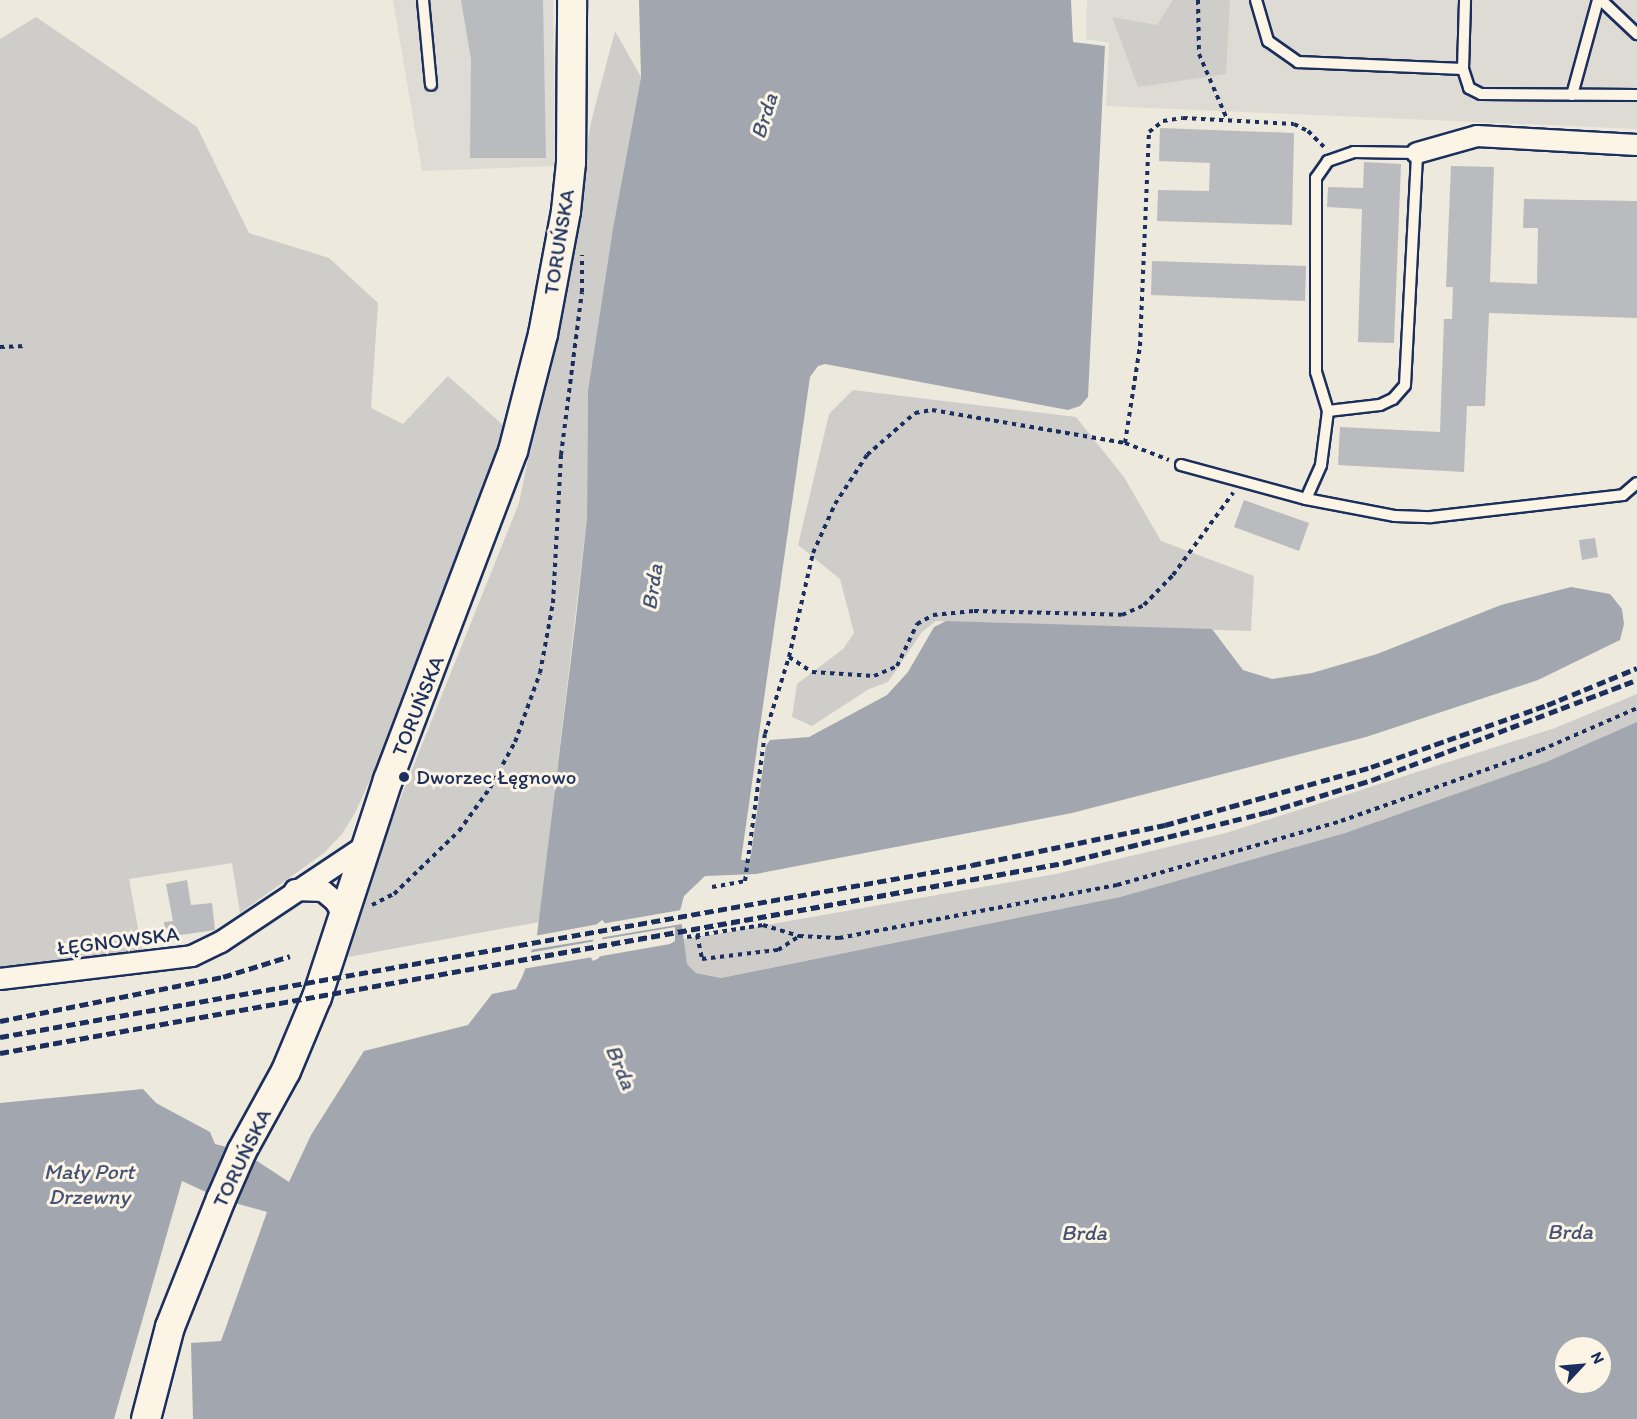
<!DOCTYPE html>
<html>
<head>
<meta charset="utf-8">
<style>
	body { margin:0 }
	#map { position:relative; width:1637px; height:1419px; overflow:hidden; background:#eee9dd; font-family:Itim,sans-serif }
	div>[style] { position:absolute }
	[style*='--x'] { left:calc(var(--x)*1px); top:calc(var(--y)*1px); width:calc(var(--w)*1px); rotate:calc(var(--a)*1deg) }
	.built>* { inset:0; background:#dedbd4 }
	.green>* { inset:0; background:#cfcdca }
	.water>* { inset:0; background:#a2a7af }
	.pier>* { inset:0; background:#eee9dd }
	.building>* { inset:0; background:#babbbe }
	.path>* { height:4px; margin-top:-2px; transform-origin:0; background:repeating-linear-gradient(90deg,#1b2f5e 0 4.5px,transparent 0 9px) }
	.roads { filter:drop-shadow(2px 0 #1b2f5e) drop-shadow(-2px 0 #1b2f5e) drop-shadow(0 2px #1b2f5e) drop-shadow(0 -2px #1b2f5e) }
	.lane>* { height:10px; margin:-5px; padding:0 5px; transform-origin:5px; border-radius:5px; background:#fcf5e5 }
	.street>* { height:20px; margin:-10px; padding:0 10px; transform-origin:10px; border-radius:10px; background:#fcf5e5 }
	.secondary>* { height:28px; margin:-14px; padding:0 14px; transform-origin:14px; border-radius:14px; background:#fcf5e5 }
	.rail>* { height:4.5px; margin-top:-2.25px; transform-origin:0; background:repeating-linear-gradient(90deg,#1b2f5e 0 9px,transparent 0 13.5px) }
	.dots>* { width:16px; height:16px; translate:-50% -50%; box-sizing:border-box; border:3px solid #fcf5e5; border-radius:50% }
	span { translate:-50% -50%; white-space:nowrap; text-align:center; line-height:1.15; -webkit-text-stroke:6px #fcf5e5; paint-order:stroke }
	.street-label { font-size:21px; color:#1b2f5e }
	.poi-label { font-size:21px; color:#1b2f5e }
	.left { translate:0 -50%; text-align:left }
	.water-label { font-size:22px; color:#445376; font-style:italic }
	.north { position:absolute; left:1553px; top:1335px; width:60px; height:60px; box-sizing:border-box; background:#fcf5e5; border:2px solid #a2a6af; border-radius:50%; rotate:64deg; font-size:16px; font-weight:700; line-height:24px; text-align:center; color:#1b2f5e }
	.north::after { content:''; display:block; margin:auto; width:21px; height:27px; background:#1b2f5e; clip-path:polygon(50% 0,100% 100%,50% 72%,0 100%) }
</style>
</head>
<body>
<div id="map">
	<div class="built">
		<div style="clip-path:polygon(393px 0,553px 0,555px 166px,422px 171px)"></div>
		<div style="clip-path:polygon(1087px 0,1637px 0,1637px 129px,1106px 106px,1109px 43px,1086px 39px)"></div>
	</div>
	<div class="green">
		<div style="clip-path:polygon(1173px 0,1230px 0,1226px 74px,1138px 87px,1112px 17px,1157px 25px)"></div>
		<div style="clip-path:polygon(36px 17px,197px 127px,249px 233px,329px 258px,378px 303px,371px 408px,403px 424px,448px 376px,504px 426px,421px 668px,355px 813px,342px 834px,324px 853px,240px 913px,232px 863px,129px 879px,143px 955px,0 971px,0 39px)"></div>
		<div style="clip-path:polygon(615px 31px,641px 77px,613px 228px,588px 390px,587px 518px,539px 922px,348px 957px,368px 879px,519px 503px,568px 267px,591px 122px)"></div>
		<div style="clip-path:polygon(853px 390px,1076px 417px,1124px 477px,1161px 541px,1254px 576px,1251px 631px,936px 621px,922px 632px,888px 682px,869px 689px,812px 726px,792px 717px,797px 684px,843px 649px,854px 633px,840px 579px,798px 545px,829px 414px)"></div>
		<div style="clip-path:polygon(1637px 694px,1637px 722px,1546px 762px,1345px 833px,1120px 897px,721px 978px,696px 973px,687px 964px,682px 950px,681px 940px,1056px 874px,1226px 833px,1555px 728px)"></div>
	</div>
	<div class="water">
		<div style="clip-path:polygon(evenodd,639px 0,1071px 0,1073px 42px,1105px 46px,1088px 397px,1080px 406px,1068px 410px,825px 364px,818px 366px,810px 377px,741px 860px,749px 860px,751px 855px,766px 746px,770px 740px,809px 737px,887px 695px,908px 672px,934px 627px,946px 621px,1212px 629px,1243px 670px,1272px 679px,1312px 673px,1377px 654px,1501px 605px,1571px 587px,1610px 594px,1622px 609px,1624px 624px,1620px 640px,1538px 680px,1366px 737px,1072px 813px,756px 874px,705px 876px,684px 896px,680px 911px,687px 964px,696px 973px,721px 978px,1120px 897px,1345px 833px,1546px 762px,1637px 722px,1637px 1419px,193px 1419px,191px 1343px,221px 1341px,267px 1212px,221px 1199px,182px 1181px,114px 1419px,0 1419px,0 1103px,143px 1089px,156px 1103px,210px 1132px,215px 1144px,242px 1151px,289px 1182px,311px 1135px,364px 1051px,468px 1025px,492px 994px,516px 989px,523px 975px,537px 935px,576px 618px,587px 518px,588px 390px,613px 228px,641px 77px,639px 0,602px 920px,605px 923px,599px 958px,593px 961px,590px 956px,596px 925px,602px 920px,639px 0,1565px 1347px,1601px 1347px,1601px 1383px,1565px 1383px,1565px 1347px)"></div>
	</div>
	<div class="pier">
		<div style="clip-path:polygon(681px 910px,682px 924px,599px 938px,601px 924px)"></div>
		<div style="clip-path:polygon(599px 924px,596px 939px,529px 950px,534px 936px)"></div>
		<div style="clip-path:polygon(675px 927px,675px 941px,670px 944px,596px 957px,599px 940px)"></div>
		<div style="clip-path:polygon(596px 941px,593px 957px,522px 969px,528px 953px)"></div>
	</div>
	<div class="building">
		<div style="clip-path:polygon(461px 0,543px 0,546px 158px,470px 158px,471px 59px)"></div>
		<div style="clip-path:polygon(1160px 128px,1294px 133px,1292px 225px,1157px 221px,1158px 190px,1209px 191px,1210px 163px,1159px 161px)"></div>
		<div style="clip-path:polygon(1364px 162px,1401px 164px,1394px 343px,1358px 342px,1362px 209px,1327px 207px,1328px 187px,1363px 188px)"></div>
		<div style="clip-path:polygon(1451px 166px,1494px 167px,1490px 282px,1537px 284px,1538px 228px,1523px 228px,1524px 199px,1637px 201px,1637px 318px,1489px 313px,1485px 406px,1467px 406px,1464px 472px,1338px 465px,1340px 427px,1440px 432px,1444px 319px,1452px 319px,1453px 287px,1446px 287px)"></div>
		<div style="clip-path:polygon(1152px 261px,1306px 266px,1305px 301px,1151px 295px)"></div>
		<div style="clip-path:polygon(1244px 500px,1309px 523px,1299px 551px,1234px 527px)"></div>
		<div style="clip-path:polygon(1595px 538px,1598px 557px,1582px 560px,1579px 540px)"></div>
		<div style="clip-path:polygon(187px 880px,191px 905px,212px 903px,215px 930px,166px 937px,164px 922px,173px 921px,166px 884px)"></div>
	</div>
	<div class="path">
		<div style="--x:1198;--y:0;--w:54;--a:88.9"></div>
		<div style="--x:1199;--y:54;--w:71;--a:66.7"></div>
		<div style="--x:0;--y:347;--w:26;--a:-2"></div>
		<div style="--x:1125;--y:443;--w:98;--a:-81.2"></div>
		<div style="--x:1140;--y:346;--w:214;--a:-87.6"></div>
		<div style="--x:1149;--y:132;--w:18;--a:-38"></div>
		<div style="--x:1163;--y:121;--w:20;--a:-9"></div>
		<div style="--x:1183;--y:118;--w:111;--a:3.1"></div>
		<div style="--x:1294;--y:124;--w:16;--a:27"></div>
		<div style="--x:1308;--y:131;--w:25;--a:45"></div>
		<div style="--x:789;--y:657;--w:27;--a:33"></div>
		<div style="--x:812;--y:672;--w:62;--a:3.7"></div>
		<div style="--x:874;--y:676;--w:25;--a:-23"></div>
		<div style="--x:897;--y:666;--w:47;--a:-64.5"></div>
		<div style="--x:917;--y:624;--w:18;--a:-29"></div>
		<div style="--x:933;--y:615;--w:41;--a:-5.6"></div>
		<div style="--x:974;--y:611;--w:148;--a:1.5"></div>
		<div style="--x:1122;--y:615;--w:24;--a:-24"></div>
		<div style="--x:1144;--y:605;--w:42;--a:-46"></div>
		<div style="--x:1173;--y:575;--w:102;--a:-53.8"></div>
		<div style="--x:712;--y:887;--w:34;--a:-10"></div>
		<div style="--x:745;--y:881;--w:148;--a:-82.3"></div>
		<div style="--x:765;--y:734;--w:81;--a:-72.7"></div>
		<div style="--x:789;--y:657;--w:107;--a:-77"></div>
		<div style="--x:813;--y:553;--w:54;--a:-65.8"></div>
		<div style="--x:835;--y:504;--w:59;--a:-56.9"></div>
		<div style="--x:867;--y:455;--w:64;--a:-41.2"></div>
		<div style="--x:915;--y:413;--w:17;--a:-10"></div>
		<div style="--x:932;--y:410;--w:196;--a:9.7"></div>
		<div style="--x:1125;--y:443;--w:47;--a:21.1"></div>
		<div style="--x:372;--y:905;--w:25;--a:-27"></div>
		<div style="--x:394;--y:894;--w:91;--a:-44.1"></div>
		<div style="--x:459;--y:831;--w:53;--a:-54.2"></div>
		<div style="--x:490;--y:788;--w:52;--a:-61.5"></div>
		<div style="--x:515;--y:742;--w:73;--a:-70.1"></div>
		<div style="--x:540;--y:673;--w:71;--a:-79.5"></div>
		<div style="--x:553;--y:603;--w:148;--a:-86.9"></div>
		<div style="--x:561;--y:455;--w:164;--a:-82.7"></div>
		<div style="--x:582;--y:292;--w:37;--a:-90"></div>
		<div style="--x:697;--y:935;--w:25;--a:78"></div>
		<div style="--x:702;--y:959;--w:77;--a:-6.8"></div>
		<div style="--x:778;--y:950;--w:24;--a:-33"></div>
		<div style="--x:687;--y:937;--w:77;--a:-9"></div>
		<div style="--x:763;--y:925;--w:38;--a:17"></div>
		<div style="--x:799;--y:936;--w:40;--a:2.9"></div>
		<div style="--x:839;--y:938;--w:283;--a:-10.8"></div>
		<div style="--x:1117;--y:885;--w:233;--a:-15.9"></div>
		<div style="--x:1341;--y:821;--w:212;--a:-19.5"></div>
		<div style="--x:1541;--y:750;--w:105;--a:-23.6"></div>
	</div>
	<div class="roads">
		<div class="lane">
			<div style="--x:423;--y:0;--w:85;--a:84.6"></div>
			<div style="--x:1256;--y:0;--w:43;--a:73.7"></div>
			<div style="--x:1268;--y:41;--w:37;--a:35"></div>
			<div style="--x:1298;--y:62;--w:165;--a:2.4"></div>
			<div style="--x:1463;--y:69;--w:20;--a:72"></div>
			<div style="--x:1469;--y:88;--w:13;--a:27"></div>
			<div style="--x:1481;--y:94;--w:156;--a:0.4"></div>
			<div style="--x:1601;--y:0;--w:50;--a:43.4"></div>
			<div style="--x:1463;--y:69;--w:69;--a:-88.3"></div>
			<div style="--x:1572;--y:95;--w:98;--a:-74.7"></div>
			<div style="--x:1181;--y:465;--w:130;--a:15.2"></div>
			<div style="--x:1306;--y:499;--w:91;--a:10.8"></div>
			<div style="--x:1395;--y:516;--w:36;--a:2"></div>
			<div style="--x:1431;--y:517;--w:193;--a:-6.5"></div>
			<div style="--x:1623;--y:495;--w:18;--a:-41"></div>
			<div style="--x:1306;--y:499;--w:37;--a:-66"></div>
			<div style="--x:1321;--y:465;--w:54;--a:-82.6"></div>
			<div style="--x:1328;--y:411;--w:52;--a:-6.6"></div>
			<div style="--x:1380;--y:405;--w:14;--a:-25"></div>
			<div style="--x:1393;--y:399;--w:18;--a:-49"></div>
			<div style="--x:1405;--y:385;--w:232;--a:-87"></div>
			<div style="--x:1417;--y:153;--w:63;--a:-179.1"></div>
			<div style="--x:1354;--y:152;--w:28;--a:161"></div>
			<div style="--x:1328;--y:161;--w:21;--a:125"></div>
			<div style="--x:1316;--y:178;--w:194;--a:90"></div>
			<div style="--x:1316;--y:372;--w:41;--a:72.9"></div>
		</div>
		<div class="street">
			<div style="--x:1417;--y:153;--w:62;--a:-15.8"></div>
			<div style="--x:1477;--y:136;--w:160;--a:3.2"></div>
			<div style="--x:295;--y:890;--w:28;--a:2"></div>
			<div style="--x:323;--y:891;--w:16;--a:40"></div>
			<div style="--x:335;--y:901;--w:16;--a:60"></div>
			<div style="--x:0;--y:979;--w:193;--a:-6.8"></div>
			<div style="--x:192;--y:956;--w:32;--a:-26"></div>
			<div style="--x:221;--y:942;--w:173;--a:-33.7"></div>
		</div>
		<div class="secondary">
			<div style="--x:146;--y:1419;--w:95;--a:-75.4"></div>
			<div style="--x:170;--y:1327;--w:138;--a:-68.3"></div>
			<div style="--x:221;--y:1199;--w:52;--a:-66.4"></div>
			<div style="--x:242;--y:1151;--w:91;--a:-61.2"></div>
			<div style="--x:286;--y:1071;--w:80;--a:-67.3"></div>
			<div style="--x:317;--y:997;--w:228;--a:-71.9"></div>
			<div style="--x:388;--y:780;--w:352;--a:-69.2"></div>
			<div style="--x:513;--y:451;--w:121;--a:-75.6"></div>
			<div style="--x:543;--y:334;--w:125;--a:-79.4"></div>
			<div style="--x:566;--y:211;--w:48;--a:-84.1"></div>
			<div style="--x:571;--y:163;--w:163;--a:-89.6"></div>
		</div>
	</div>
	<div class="rail">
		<div style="--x:0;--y:1021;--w:227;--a:-11.2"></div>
		<div style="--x:223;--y:977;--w:70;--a:-17.4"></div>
		<div style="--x:0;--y:1037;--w:987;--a:-10.03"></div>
		<div style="--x:972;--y:865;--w:197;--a:-11.7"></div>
		<div style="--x:1165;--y:825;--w:214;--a:-15.7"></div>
		<div style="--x:1371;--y:767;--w:187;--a:-19.4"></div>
		<div style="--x:1547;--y:705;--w:97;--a:-22.3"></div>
		<div style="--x:0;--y:1053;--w:1080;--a:-10.13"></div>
		<div style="--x:1063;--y:863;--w:211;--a:-14"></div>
		<div style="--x:1268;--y:812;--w:109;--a:-17.1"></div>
		<div style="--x:1372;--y:780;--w:283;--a:-20.7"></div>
	</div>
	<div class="dots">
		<div style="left:404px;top:777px;background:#1b2f5e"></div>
	</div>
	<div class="street-label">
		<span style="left:559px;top:242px;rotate:-81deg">TORUŃSKA</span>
		<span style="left:418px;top:706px;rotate:-68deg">TORUŃSKA</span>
		<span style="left:118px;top:941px;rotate:-7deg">ŁĘGNOWSKA</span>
		<span style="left:242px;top:1158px;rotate:-64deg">TORUŃSKA</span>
	</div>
	<div class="poi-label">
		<span class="left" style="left:416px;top:777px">Dworzec Łęgnowo</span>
	</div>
	<div class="water-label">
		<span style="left:764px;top:116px;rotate:-73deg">Brda</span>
		<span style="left:652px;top:587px;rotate:-82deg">Brda</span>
		<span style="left:621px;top:1067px;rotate:67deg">Brda</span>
		<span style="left:89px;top:1184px">Mały Port<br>Drzewny</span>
		<span style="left:1570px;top:1232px">Brda</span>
		<span style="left:1084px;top:1233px">Brda</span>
	</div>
	<div class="north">N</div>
</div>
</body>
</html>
